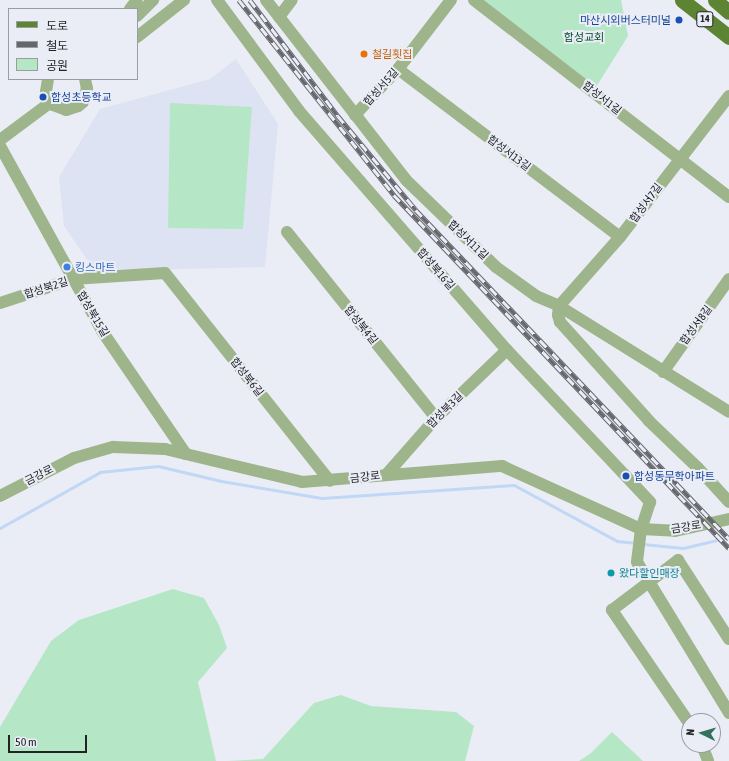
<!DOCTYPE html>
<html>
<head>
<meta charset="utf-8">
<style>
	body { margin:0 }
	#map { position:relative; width:729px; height:761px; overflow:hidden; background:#eaedf6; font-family:"Asap Condensed","Noto Sans KR",sans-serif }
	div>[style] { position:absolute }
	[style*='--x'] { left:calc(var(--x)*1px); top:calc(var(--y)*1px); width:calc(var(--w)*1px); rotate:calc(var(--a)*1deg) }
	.built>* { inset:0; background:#dee3f3 }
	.green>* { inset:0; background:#b5e6c5 }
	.stream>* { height:3px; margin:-1.5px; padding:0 1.5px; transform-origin:1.5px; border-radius:1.5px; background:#c0d7f5 }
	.minor>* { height:12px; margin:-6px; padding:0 6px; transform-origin:6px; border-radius:6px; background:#9eb58b }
	.major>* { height:15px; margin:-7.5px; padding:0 7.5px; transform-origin:7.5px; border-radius:7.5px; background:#5c8433 }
	.rail>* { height:4.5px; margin-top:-2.25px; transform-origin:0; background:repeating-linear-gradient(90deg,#eaedf6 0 9px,#66676d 0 18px); box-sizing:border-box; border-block:1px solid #66676d }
	.dots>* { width:11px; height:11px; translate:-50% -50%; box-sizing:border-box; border:2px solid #eaedf6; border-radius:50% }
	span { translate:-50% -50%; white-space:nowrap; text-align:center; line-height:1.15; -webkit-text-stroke:4px #eaedf6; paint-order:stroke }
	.shield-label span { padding:1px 3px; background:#eaedf6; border:1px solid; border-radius:3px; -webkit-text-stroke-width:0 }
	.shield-label { font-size:10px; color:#222326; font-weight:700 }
	.transit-label { font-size:11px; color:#164399 }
	.right { translate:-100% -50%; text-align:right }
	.left { translate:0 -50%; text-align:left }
	.park-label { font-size:11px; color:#034c29 }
	.food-label { font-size:11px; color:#c56008 }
	.street-label { font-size:11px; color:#222326 }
	.shop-label { font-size:11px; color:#366cbe }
	.culture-label { font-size:11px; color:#0d838f }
	.legend { position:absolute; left:8px; top:8px; width:130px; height:72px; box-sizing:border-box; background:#eaedf6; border:1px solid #9a9ca3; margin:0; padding:5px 7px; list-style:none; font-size:12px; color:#222326 }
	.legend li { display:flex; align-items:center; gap:8px; height:20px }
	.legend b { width:20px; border:1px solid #9a9ca3 }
	.north { position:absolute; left:681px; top:713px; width:40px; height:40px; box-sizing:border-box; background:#eaedf6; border:1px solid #9a9ca3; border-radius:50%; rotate:275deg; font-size:11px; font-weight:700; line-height:16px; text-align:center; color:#222326 }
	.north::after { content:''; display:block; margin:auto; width:14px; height:18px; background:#33725e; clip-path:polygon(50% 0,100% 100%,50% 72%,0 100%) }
	.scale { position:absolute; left:8px; top:735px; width:79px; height:18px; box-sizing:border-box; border:2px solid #222326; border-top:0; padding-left:5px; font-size:12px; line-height:14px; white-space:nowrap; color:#222326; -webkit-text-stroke:3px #eaedf6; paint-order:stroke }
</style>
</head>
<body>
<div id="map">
	<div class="built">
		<div style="clip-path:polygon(236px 59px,278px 124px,265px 267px,95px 271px,64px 226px,59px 177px,100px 109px,210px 79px)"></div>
	</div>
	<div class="green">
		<div style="clip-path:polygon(474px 0,621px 0,628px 36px,593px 92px)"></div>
		<div style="clip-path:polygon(170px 103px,252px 107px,243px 229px,168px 228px)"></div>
		<div style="clip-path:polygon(173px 589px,204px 598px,219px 625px,227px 648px,198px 682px,216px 761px,0 761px,0 727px,51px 641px,79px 620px)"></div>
		<div style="clip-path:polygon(341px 695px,371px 706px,456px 712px,474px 726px,465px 761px,227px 761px,263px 759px,314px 703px)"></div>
		<div style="clip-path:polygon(612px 732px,643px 761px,579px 761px,591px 753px)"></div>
	</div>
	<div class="stream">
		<div style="--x:0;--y:528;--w:115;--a:-29.2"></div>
		<div style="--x:100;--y:472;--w:58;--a:-5.9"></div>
		<div style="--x:158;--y:466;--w:65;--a:13.4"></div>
		<div style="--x:221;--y:481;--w:102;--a:9.6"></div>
		<div style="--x:322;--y:498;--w:192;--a:-3.9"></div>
		<div style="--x:514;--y:485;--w:117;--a:28.5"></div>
		<div style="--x:617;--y:541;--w:20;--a:6"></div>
		<div style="--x:643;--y:544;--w:40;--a:5.7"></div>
		<div style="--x:683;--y:548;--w:47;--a:-13.4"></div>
	</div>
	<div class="minor">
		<div style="--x:217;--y:0;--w:138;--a:53.5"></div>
		<div style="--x:299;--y:111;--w:317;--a:49"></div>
		<div style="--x:507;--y:350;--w:209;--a:46.7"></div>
		<div style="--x:650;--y:502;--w:28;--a:108"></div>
		<div style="--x:641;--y:529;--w:33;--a:97"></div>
		<div style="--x:637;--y:562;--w:177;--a:58.6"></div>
		<div style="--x:266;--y:0;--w:228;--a:52.1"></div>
		<div style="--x:406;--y:180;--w:125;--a:44"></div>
		<div style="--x:496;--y:267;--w:49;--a:35.9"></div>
		<div style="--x:536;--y:296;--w:25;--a:23"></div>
		<div style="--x:559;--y:306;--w:200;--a:31.9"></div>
		<div style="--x:474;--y:0;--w:322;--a:37.7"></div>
		<div style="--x:130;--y:9;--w:11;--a:-52"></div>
		<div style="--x:137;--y:16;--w:23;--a:-45"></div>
		<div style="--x:279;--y:17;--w:21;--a:-53"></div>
		<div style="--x:137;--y:37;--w:60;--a:-38.2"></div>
		<div style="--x:398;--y:69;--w:278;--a:37.1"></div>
		<div style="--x:48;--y:79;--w:13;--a:99"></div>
		<div style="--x:46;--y:92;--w:7;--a:74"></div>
		<div style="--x:48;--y:99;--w:8;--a:50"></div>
		<div style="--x:53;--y:105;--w:14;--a:21"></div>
		<div style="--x:66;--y:110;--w:13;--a:-18"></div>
		<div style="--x:78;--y:106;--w:6;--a:-39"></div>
		<div style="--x:83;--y:102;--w:14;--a:-73"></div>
		<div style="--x:87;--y:89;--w:10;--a:-101"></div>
		<div style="--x:729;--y:96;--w:178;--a:127.7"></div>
		<div style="--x:620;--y:237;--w:92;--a:131.5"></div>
		<div style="--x:559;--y:306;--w:9;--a:96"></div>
		<div style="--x:558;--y:315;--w:7;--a:74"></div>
		<div style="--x:560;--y:322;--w:133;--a:48"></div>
		<div style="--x:649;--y:421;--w:68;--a:43.8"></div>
		<div style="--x:698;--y:468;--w:46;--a:47.6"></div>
		<div style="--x:355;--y:115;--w:63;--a:-46.9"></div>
		<div style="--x:398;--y:69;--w:87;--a:-52.5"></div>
		<div style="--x:0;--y:140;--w:64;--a:-36.7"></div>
		<div style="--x:0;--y:146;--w:211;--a:61.1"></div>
		<div style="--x:102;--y:331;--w:149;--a:55.7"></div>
		<div style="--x:287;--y:232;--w:238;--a:51.3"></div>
		<div style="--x:0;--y:303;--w:77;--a:-18.2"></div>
		<div style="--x:73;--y:279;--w:92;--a:-3.7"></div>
		<div style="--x:165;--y:273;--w:265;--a:51.6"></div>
		<div style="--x:663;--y:372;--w:114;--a:-54.6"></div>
		<div style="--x:386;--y:475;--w:76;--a:-48.7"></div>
		<div style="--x:436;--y:418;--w:98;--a:-43.8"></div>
		<div style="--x:0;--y:496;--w:83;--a:-27.2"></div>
		<div style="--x:74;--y:458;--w:41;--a:-15.8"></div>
		<div style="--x:113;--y:447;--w:52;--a:2.2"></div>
		<div style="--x:165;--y:449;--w:141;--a:13.5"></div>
		<div style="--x:302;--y:482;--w:201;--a:-4.6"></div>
		<div style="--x:502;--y:466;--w:153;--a:24.4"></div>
		<div style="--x:641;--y:529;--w:34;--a:3"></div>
		<div style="--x:675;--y:531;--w:55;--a:-12.5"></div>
		<div style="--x:689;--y:723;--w:137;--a:-124.3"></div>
		<div style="--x:612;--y:610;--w:83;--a:-37.1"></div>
		<div style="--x:678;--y:560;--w:94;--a:57.2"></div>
		<div style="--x:702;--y:745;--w:17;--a:69"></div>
	</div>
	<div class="major">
		<div style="--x:682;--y:0;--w:60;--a:38.2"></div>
		<div style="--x:715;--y:0;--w:18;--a:41"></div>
	</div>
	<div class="rail">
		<div style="--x:239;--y:0;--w:249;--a:51.5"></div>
		<div style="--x:394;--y:195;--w:487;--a:46.5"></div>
		<div style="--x:250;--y:0;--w:146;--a:52.8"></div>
		<div style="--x:338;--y:116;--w:122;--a:50.3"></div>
		<div style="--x:416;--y:210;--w:454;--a:46.4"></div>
	</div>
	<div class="dots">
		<div style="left:679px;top:20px;background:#1a4fb4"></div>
		<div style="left:364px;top:54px;background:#e8710a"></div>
		<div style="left:43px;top:97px;background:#1a4fb4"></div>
		<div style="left:67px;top:267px;background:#3f7fe0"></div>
		<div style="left:626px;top:476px;background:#1a4fb4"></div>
		<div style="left:611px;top:573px;background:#0f9aa8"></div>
	</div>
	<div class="shield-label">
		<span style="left:705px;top:19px">14</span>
	</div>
	<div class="transit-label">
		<span class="right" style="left:671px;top:20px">마산시외버스터미널</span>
		<span class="left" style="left:51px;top:97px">합성초등학교</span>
		<span class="left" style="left:634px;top:476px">합성동무학아파트</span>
	</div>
	<div class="park-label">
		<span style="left:584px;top:37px">합성교회</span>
	</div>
	<div class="food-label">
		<span class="left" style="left:372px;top:54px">철길횟집</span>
	</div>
	<div class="street-label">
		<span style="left:381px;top:87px;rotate:-48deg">합성서5길</span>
		<span style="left:602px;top:98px;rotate:38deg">합성서1길</span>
		<span style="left:509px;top:153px;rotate:37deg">합성서13길</span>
		<span style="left:646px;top:203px;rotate:-53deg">합성서7길</span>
		<span style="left:468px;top:240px;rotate:44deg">합성서11길</span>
		<span style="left:436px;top:269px;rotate:49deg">합성북16길</span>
		<span style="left:46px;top:288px;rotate:-18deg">합성북2길</span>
		<span style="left:93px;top:314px;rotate:59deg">합성북15길</span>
		<span style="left:361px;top:325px;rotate:51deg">합성북4길</span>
		<span style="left:696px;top:325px;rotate:-54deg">합성서8길</span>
		<span style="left:247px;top:377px;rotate:52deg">합성북6길</span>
		<span style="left:445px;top:410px;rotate:-45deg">합성북3길</span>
		<span style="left:39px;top:475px;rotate:-27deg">금강로</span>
		<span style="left:365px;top:477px;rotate:-7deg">금강로</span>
		<span style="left:686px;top:527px;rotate:-9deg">금강로</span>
	</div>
	<div class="shop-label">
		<span class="left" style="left:75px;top:267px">킹스마트</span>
	</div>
	<div class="culture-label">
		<span class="left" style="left:619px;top:573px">왔다할인매장</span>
	</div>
	<ul class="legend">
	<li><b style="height:5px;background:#5c8433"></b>도로</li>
	<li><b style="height:5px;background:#66676d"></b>철도</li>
	<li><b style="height:11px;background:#b5e6c5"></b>공원</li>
	</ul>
	<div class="north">N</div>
	<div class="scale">50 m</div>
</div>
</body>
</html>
